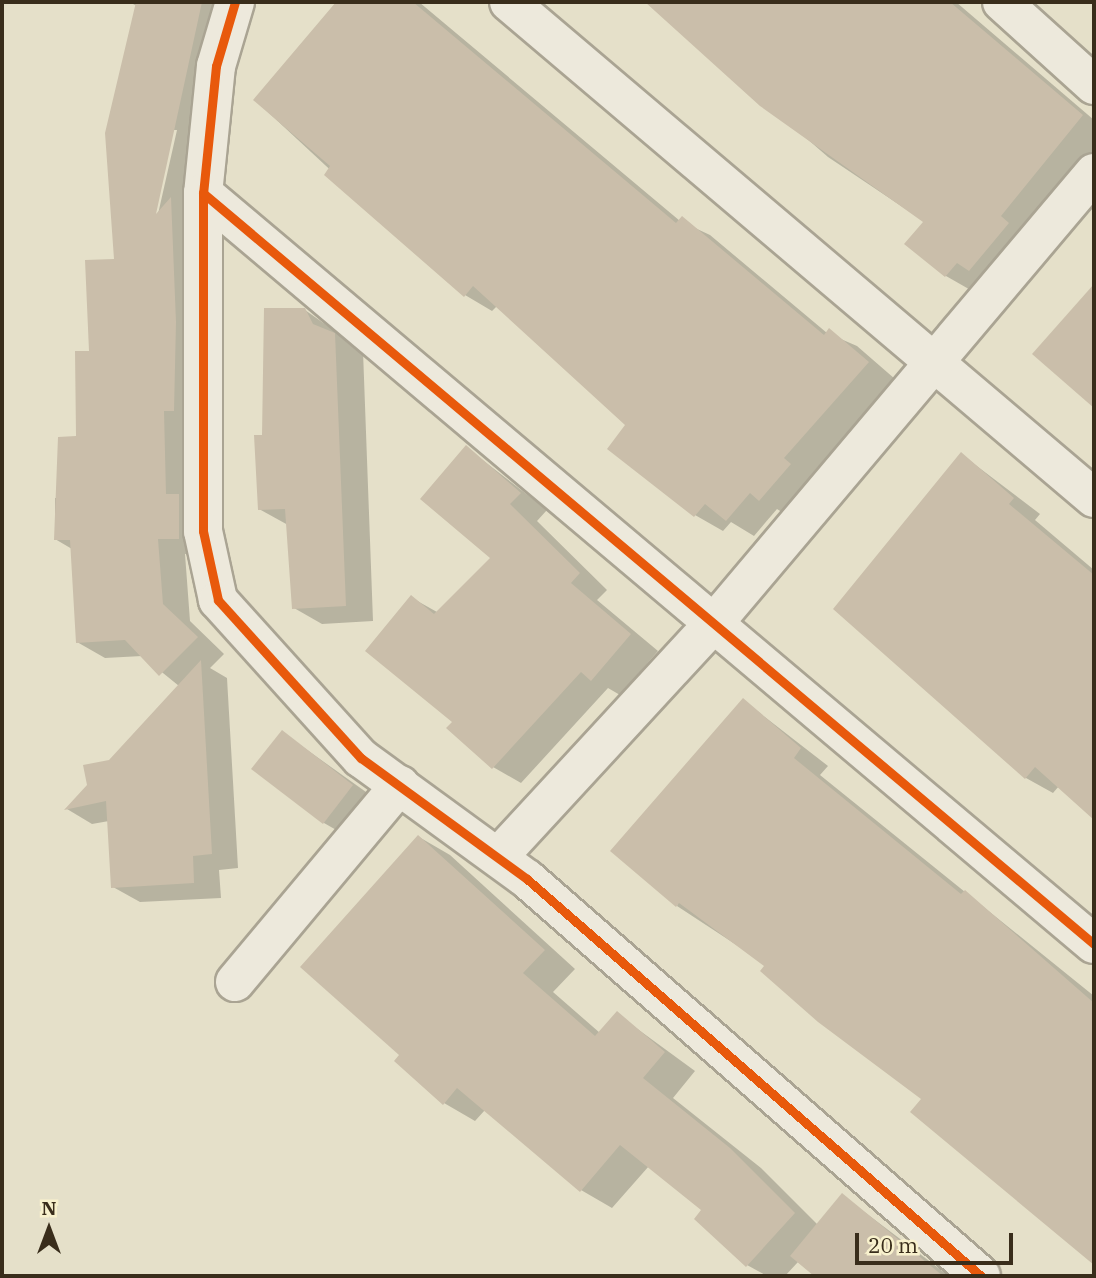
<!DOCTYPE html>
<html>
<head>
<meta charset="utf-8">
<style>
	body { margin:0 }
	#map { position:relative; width:1096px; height:1278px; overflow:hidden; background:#e5e0c9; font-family:"IBM Plex Serif",serif }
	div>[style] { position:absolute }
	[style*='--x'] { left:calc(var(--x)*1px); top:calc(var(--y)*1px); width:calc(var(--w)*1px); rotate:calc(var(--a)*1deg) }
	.shadow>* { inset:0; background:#0003 }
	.building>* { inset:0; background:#cabeaa }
	.roads { filter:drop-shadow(2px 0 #aaa493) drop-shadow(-2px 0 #aaa493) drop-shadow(0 2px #aaa493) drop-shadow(0 -2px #aaa493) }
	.minor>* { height:38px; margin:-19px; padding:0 19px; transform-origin:19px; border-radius:19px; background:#ede9dc }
	.cycleway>* { height:9px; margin:-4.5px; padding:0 4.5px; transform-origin:4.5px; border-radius:4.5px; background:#e8590c }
	span { translate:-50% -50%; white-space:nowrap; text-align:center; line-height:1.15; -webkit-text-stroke:7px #f8f1cd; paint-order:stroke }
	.frame { position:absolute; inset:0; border:4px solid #392d1b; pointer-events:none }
	.north { position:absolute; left:14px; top:1194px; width:70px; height:70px; -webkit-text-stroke:5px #f8f1cd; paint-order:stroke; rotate:0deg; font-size:19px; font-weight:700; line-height:28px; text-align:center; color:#392d1b }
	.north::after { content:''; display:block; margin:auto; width:24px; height:32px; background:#392d1b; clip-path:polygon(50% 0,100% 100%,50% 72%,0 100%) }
	.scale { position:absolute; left:855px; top:1233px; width:158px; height:32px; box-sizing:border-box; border:4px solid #392d1b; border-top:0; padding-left:9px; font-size:21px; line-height:24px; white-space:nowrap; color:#392d1b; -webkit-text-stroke:5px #f8f1cd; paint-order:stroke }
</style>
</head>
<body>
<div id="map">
	<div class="shadow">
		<div style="clip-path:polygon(evenodd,129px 2px,234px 2px,199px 125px,206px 554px,185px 554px,190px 621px,224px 654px,210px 668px,227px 678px,238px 868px,219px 870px,221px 898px,140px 902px,113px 887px,109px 821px,92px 824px,67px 809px,179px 686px,142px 656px,105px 658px,77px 642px,72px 549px,55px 539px,55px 498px,61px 498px,78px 438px,91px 353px,116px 261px,137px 6px,129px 2px,173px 130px,177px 130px,156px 223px,152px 222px,173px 130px)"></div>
		<div style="clip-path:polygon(338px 2px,419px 2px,680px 221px,710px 235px,827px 333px,857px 346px,895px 379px,811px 475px,818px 481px,788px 516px,777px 509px,754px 536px,731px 522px,723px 531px,695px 515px,628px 425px,497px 306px,492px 311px,465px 295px,255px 100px)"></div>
		<div style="clip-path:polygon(649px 2px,956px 2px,1094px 120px,1094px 151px,974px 292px,946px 276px,925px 222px,828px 157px)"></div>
		<div style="clip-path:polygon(305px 310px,363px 351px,373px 621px,322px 624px,294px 608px,288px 525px,259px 509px,264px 436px)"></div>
		<div style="clip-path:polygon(467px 448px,547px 510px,537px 521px,607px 590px,597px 600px,658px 651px,620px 695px,608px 688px,521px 783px,493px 767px,454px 722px,412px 598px,437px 612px,493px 558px)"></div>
		<div style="clip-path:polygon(961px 454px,1040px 514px,1035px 520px,1094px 570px,1094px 818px,1059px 786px,1053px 793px,1026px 778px)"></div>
		<div style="clip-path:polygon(743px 700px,828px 766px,820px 775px,1094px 996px,1094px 1263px,912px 1111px,923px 1099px,767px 965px,677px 906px)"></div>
		<div style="clip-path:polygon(282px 732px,380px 802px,352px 839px,324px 823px)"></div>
		<div style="clip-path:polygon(419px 837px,450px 855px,575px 969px,553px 992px,600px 1033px,617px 1014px,695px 1071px,673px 1098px,761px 1168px,818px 1225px,842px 1195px,949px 1276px,815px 1276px,798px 1262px,785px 1276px,767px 1276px,747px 1265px,704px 1210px,649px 1166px,612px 1208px,581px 1190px,485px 1110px,475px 1121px,444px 1103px,402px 1055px)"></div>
	</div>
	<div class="building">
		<div style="clip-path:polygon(136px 2px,202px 2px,156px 214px,171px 197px,176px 322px,174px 411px,164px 411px,166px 494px,179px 494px,179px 539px,158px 539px,163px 604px,198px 637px,159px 676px,125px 640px,76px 643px,70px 540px,54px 540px,58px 437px,76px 436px,75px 351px,89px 351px,85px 260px,114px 259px,105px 133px)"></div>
		<div style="clip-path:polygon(336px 2px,413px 2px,676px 223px,682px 216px,824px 335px,829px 328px,869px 362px,784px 458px,791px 464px,759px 501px,750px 493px,726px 521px,705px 504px,694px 517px,607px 449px,625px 425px,473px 286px,464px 297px,324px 175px,330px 166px,253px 100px)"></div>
		<div style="clip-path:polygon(645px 2px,950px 2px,1083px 115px,1001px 216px,1009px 223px,969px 271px,957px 263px,945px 277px,904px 244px,923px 222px,760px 106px)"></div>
		<div style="clip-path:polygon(1094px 284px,1094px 408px,1032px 354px)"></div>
		<div style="clip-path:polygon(264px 308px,305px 308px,313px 324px,335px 333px,346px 606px,292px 609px,285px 509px,258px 510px,254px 435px,262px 435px)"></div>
		<div style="clip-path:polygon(466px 445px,521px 493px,510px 504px,580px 573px,571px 583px,631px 634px,591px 681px,581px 672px,492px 769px,446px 728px,452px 722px,365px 651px,411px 595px,434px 614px,490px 558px,420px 499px)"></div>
		<div style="clip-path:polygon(961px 452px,1014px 498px,1009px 504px,1094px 575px,1094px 820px,1035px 767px,1025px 779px,833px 609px)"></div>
		<div style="clip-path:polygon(201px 660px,212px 854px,193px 856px,194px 883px,111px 888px,106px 801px,64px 810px,87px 785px,83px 765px,109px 760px)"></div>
		<div style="clip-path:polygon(743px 698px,801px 748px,794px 758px,961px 894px,965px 890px,1094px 1003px,1094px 1265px,910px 1112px,921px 1099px,818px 1022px,760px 971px,764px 966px,679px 903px,676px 907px,610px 851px)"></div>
		<div style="clip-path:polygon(282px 730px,353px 785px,323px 824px,251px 769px)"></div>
		<div style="clip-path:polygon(418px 835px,545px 950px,523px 973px,595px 1036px,617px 1011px,665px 1052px,643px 1078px,730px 1148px,795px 1213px,746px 1267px,694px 1219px,701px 1210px,620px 1145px,580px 1192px,457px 1088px,443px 1105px,394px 1061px,399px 1055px,300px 967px)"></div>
		<div style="clip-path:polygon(842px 1193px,943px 1276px,814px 1276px,790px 1256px)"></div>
	</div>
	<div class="roads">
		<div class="minor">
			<div style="--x:235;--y:2;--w:67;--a:106.5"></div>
			<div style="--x:216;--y:66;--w:128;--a:95.8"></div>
			<div style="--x:203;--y:193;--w:338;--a:90"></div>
			<div style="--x:203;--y:531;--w:71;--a:77.7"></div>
			<div style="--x:218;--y:600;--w:213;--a:47.9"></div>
			<div style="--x:361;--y:758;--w:205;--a:36.1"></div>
			<div style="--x:527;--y:879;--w:603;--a:41.17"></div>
			<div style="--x:509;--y:2;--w:767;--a:40.29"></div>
			<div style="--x:1002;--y:2;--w:124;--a:42.1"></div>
			<div style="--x:203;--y:193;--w:1165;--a:40.13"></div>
			<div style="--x:499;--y:856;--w:317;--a:-47.3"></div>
			<div style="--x:714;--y:623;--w:589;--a:-49.82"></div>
			<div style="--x:235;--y:982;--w:257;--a:-50.1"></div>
		</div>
	</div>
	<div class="cycleway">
		<div style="--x:235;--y:2;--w:67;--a:106.5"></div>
		<div style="--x:216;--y:66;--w:128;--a:95.8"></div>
		<div style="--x:203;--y:193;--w:338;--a:90"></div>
		<div style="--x:203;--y:531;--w:71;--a:77.7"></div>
		<div style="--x:218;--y:600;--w:213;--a:47.9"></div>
		<div style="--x:361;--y:758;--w:205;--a:36.1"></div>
		<div style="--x:527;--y:879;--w:603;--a:41.17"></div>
		<div style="--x:203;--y:193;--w:1165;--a:40.13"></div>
	</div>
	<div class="frame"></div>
	<div class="north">N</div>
	<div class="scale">20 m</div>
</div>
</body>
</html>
